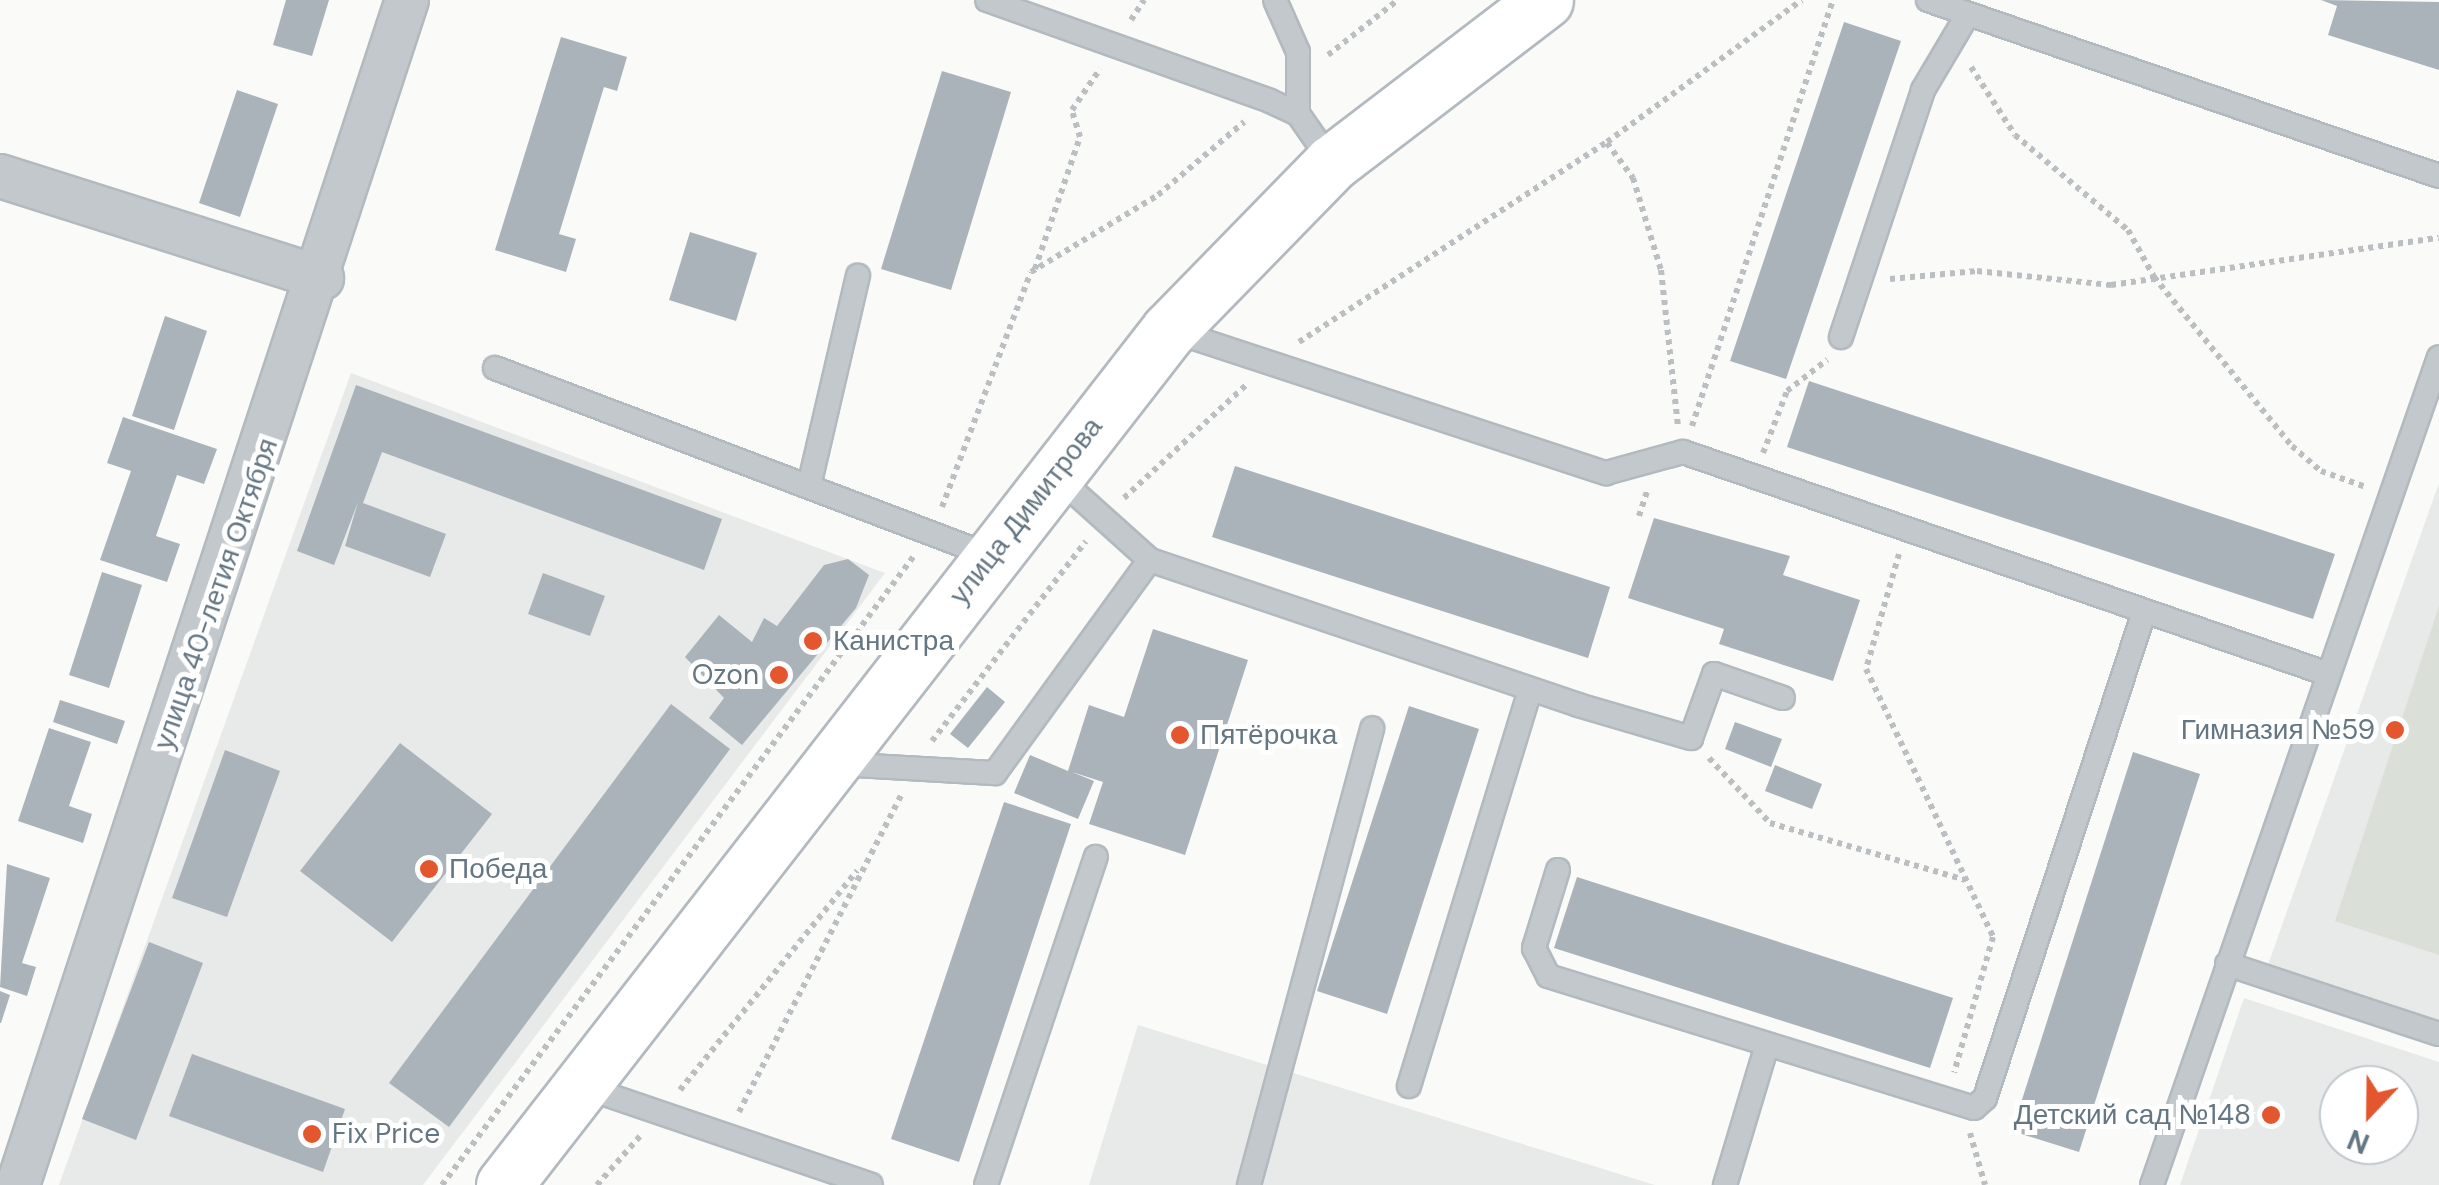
<!DOCTYPE html>
<html>
<head>
<meta charset="utf-8">
<style>
	body { margin:0 }
	#map { position:relative; width:2439px; height:1185px; overflow:hidden; background:#fafaf8; font-family:"DM Sans",sans-serif }
	div>[style] { position:absolute }
	[style*='--x'] { left:calc(var(--x)*1px); top:calc(var(--y)*1px); width:calc(var(--w)*1px); rotate:calc(var(--a)*1deg) }
	.built>* { inset:0; background:#e8e9e9 }
	.green>* { inset:0; background:#dadfd7 }
	.building>* { inset:0; background:#aab3b9 }
	.path>* { height:6px; margin-top:-3px; transform-origin:0; background:repeating-linear-gradient(90deg,#bbbfc2 0 5px,transparent 0 10px) }
	.roads { filter:drop-shadow(2px 0 #b3babf) drop-shadow(-2px 0 #b3babf) drop-shadow(0 2px #b3babf) drop-shadow(0 -2px #b3babf) }
	.service>* { height:22px; margin:-11px; padding:0 11px; transform-origin:11px; border-radius:11px; background:#c3c8cc }
	.minor>* { height:42px; margin:-21px; padding:0 21px; transform-origin:21px; border-radius:21px; background:#c3c8cc }
	.secondary>* { height:55px; margin:-27.5px; padding:0 27.5px; transform-origin:27.5px; border-radius:27.5px; background:#fff }
	.dots>* { width:28px; height:28px; translate:-50% -50%; box-sizing:border-box; border:5px solid #fff; border-radius:50% }
	span { translate:-50% -50%; white-space:nowrap; text-align:center; line-height:1.15; -webkit-text-stroke:10px #fff; paint-order:stroke }
	.street-label { font-size:28px; color:#657683 }
	.poi-label { font-size:28px; color:#657683 }
	.left { translate:0 -50%; text-align:left }
	.right { translate:-100% -50%; text-align:right }
	.north { position:absolute; left:2319px; top:1065px; width:100px; height:100px; box-sizing:border-box; background:#fff; border:2px solid #c1c8cd; border-radius:50%; rotate:202deg; font-size:28px; font-weight:700; line-height:40px; text-align:center; color:#657683 }
	.north::after { content:''; display:block; margin:auto; width:35px; height:45px; background:#e4572e; clip-path:polygon(50% 0,100% 100%,50% 72%,0 100%) }
</style>
</head>
<body>
<div id="map">
	<div class="built">
		<div style="clip-path:polygon(351px 373px,885px 573px,423px 1185px,59px 1185px)"></div>
		<div style="clip-path:polygon(2439px 483px,2439px 1042px,2264px 976px)"></div>
		<div style="clip-path:polygon(evenodd,2244px 998px,2439px 1062px,2439px 1185px,2180px 1185px,2244px 998px,2339px 1085px,2399px 1085px,2399px 1145px,2339px 1145px,2339px 1085px)"></div>
		<div style="clip-path:polygon(1138px 1025px,1655px 1185px,1089px 1185px)"></div>
	</div>
	<div class="green">
		<div style="clip-path:polygon(2439px 606px,2439px 955px,2335px 921px)"></div>
	</div>
	<div class="building">
		<div style="clip-path:polygon(286px 0,329px 0,312px 56px,273px 45px)"></div>
		<div style="clip-path:polygon(2321px 0,2439px 2px,2439px 70px,2328px 35px,2337px 6px)"></div>
		<div style="clip-path:polygon(1844px 22px,1901px 41px,1786px 379px,1730px 361px)"></div>
		<div style="clip-path:polygon(561px 37px,627px 57px,617px 91px,604px 87px,559px 234px,576px 239px,566px 272px,495px 250px)"></div>
		<div style="clip-path:polygon(942px 71px,1011px 92px,951px 290px,881px 269px)"></div>
		<div style="clip-path:polygon(237px 90px,278px 104px,240px 217px,199px 203px)"></div>
		<div style="clip-path:polygon(690px 232px,757px 253px,736px 321px,669px 300px)"></div>
		<div style="clip-path:polygon(165px 316px,207px 331px,174px 430px,132px 416px)"></div>
		<div style="clip-path:polygon(1809px 381px,2335px 554px,2313px 619px,1787px 447px)"></div>
		<div style="clip-path:polygon(356px 385px,722px 519px,704px 570px,382px 452px,363px 503px,446px 534px,430px 577px,345px 546px,358px 502px,334px 565px,297px 551px)"></div>
		<div style="clip-path:polygon(123px 417px,217px 449px,204px 484px,177px 475px,156px 536px,180px 544px,167px 582px,100px 560px,131px 471px,107px 463px)"></div>
		<div style="clip-path:polygon(1235px 466px,1610px 587px,1588px 658px,1212px 537px)"></div>
		<div style="clip-path:polygon(1654px 518px,1790px 556px,1783px 575px,1860px 600px,1833px 681px,1719px 644px,1724px 629px,1628px 598px)"></div>
		<div style="clip-path:polygon(848px 559px,869px 575px,856px 608px,742px 745px,709px 718px,724px 698px,685px 657px,719px 615px,752px 642px,764px 618px,777px 626px,824px 565px)"></div>
		<div style="clip-path:polygon(102px 572px,142px 585px,109px 688px,69px 675px)"></div>
		<div style="clip-path:polygon(543px 573px,605px 596px,590px 636px,528px 614px)"></div>
		<div style="clip-path:polygon(1153px 629px,1248px 660px,1185px 855px,1089px 824px,1103px 782px,1072px 772px,1094px 781px,1078px 819px,1014px 793px,1030px 755px,1068px 771px,1089px 705px,1124px 717px)"></div>
		<div style="clip-path:polygon(987px 687px,1005px 702px,968px 748px,950px 734px)"></div>
		<div style="clip-path:polygon(60px 700px,125px 721px,117px 744px,53px 722px)"></div>
		<div style="clip-path:polygon(671px 704px,730px 749px,449px 1127px,389px 1083px)"></div>
		<div style="clip-path:polygon(1409px 706px,1479px 729px,1387px 1014px,1317px 991px)"></div>
		<div style="clip-path:polygon(1735px 722px,1782px 739px,1771px 767px,1725px 749px)"></div>
		<div style="clip-path:polygon(49px 728px,91px 742px,69px 806px,92px 814px,83px 843px,18px 821px)"></div>
		<div style="clip-path:polygon(400px 743px,492px 814px,392px 942px,300px 871px)"></div>
		<div style="clip-path:polygon(225px 750px,280px 771px,227px 917px,172px 898px)"></div>
		<div style="clip-path:polygon(2133px 752px,2200px 774px,2079px 1152px,2012px 1131px)"></div>
		<div style="clip-path:polygon(1775px 765px,1822px 784px,1812px 809px,1765px 791px)"></div>
		<div style="clip-path:polygon(1004px 802px,1071px 824px,959px 1162px,891px 1139px)"></div>
		<div style="clip-path:polygon(7px 864px,50px 878px,22px 963px,36px 967px,27px 996px,0 987px)"></div>
		<div style="clip-path:polygon(1577px 877px,1953px 998px,1930px 1068px,1554px 948px)"></div>
		<div style="clip-path:polygon(149px 942px,203px 963px,136px 1140px,82px 1119px)"></div>
		<div style="clip-path:polygon(0 991px,10px 995px,1px 1023px,0 1023px)"></div>
		<div style="clip-path:polygon(192px 1054px,345px 1109px,323px 1172px,169px 1116px)"></div>
	</div>
	<div class="path">
		<div style="--x:1131;--y:20;--w:24;--a:-57"></div>
		<div style="--x:1328;--y:55;--w:89;--a:-38.2"></div>
		<div style="--x:1971;--y:67;--w:81;--a:57.1"></div>
		<div style="--x:2015;--y:135;--w:148;--a:40.1"></div>
		<div style="--x:2128;--y:230;--w:54;--a:61"></div>
		<div style="--x:2154;--y:277;--w:218;--a:50.8"></div>
		<div style="--x:2292;--y:446;--w:38;--a:41"></div>
		<div style="--x:2321;--y:471;--w:48;--a:19.6"></div>
		<div style="--x:1607;--y:143;--w:44;--a:53.4"></div>
		<div style="--x:1633;--y:178;--w:96;--a:73.1"></div>
		<div style="--x:1661;--y:270;--w:157;--a:83.8"></div>
		<div style="--x:1035;--y:269;--w:139;--a:-71.2"></div>
		<div style="--x:1080;--y:137;--w:28;--a:-107"></div>
		<div style="--x:1072;--y:110;--w:50;--a:-55.7"></div>
		<div style="--x:1890;--y:279;--w:87;--a:-5.3"></div>
		<div style="--x:1977;--y:271;--w:135;--a:6"></div>
		<div style="--x:2111;--y:285;--w:331;--a:-8.2"></div>
		<div style="--x:1299;--y:342;--w:367;--a:-33"></div>
		<div style="--x:1607;--y:142;--w:241;--a:-36.1"></div>
		<div style="--x:1692;--y:426;--w:449;--a:-71.7"></div>
		<div style="--x:1763;--y:453;--w:66;--a:-68.8"></div>
		<div style="--x:1787;--y:391;--w:51;--a:-37.8"></div>
		<div style="--x:1124;--y:498;--w:168;--a:-42.8"></div>
		<div style="--x:942;--y:507;--w:251;--a:-69.3"></div>
		<div style="--x:1031;--y:272;--w:149;--a:-31.2"></div>
		<div style="--x:1158;--y:195;--w:113;--a:-40.3"></div>
		<div style="--x:1639;--y:516;--w:28;--a:-72"></div>
		<div style="--x:1899;--y:554;--w:120;--a:106"></div>
		<div style="--x:1866;--y:669;--w:297;--a:64.6"></div>
		<div style="--x:1993;--y:937;--w:141;--a:106"></div>
		<div style="--x:932;--y:741;--w:252;--a:-52.4"></div>
		<div style="--x:1709;--y:758;--w:89;--a:46.8"></div>
		<div style="--x:1770;--y:823;--w:203;--a:16.3"></div>
		<div style="--x:680;--y:1090;--w:282;--a:-51.1"></div>
		<div style="--x:739;--y:1112;--w:356;--a:-62.9"></div>
		<div style="--x:1970;--y:1133;--w:54;--a:73.9"></div>
		<div style="--x:442;--y:1185;--w:786;--a:-53.12"></div>
		<div style="--x:597;--y:1185;--w:65;--a:-48.7"></div>
	</div>
	<div class="roads">
		<div class="service">
			<div style="--x:987;--y:0;--w:300;--a:19.6"></div>
			<div style="--x:1270;--y:101;--w:31;--a:25"></div>
			<div style="--x:1298;--y:114;--w:60;--a:55.2"></div>
			<div style="--x:1275;--y:0;--w:57;--a:66.1"></div>
			<div style="--x:1298;--y:52;--w:62;--a:90"></div>
			<div style="--x:1928;--y:0;--w:540;--a:19"></div>
			<div style="--x:1173;--y:331;--w:456;--a:18.2"></div>
			<div style="--x:1606;--y:473;--w:80;--a:-15.3"></div>
			<div style="--x:1683;--y:452;--w:682;--a:18.99"></div>
			<div style="--x:1841;--y:337;--w:260;--a:-71.6"></div>
			<div style="--x:1923;--y:90;--w:88;--a:-59.4"></div>
			<div style="--x:495;--y:368;--w:530;--a:20.76"></div>
			<div style="--x:1054;--y:474;--w:129;--a:41.9"></div>
			<div style="--x:1150;--y:560;--w:452;--a:18.7"></div>
			<div style="--x:1578;--y:705;--w:118;--a:16.3"></div>
			<div style="--x:1691;--y:738;--w:68;--a:-70.2"></div>
			<div style="--x:1714;--y:674;--w:73;--a:19.2"></div>
			<div style="--x:809;--y:486;--w:216;--a:-76.9"></div>
			<div style="--x:837;--y:764;--w:158;--a:3.3"></div>
			<div style="--x:995;--y:773;--w:263;--a:-54"></div>
			<div style="--x:1558;--y:870;--w:82;--a:107.1"></div>
			<div style="--x:1534;--y:948;--w:31;--a:63"></div>
			<div style="--x:1548;--y:976;--w:446;--a:17.2"></div>
			<div style="--x:1974;--y:1108;--w:15;--a:-42"></div>
			<div style="--x:1985;--y:1098;--w:511;--a:-71.88"></div>
			<div style="--x:2227;--y:964;--w:223;--a:18.3"></div>
			<div style="--x:581;--y:1086;--w:306;--a:18.8"></div>
			<div style="--x:1409;--y:1086;--w:414;--a:-73"></div>
			<div style="--x:986;--y:1185;--w:346;--a:-71.5"></div>
			<div style="--x:1249;--y:1185;--w:473;--a:-74.9"></div>
			<div style="--x:1725;--y:1185;--w:143;--a:-73.3"></div>
			<div style="--x:2152;--y:1185;--w:876;--a:-70.88"></div>
		</div>
		<div class="minor">
			<div style="--x:0;--y:176;--w:338;--a:17.6"></div>
			<div style="--x:18;--y:1185;--w:1247;--a:-71.83"></div>
		</div>
		<div class="secondary">
			<div style="--x:504;--y:1185;--w:1083;--a:-52.13"></div>
			<div style="--x:1169;--y:330;--w:233;--a:-45.7"></div>
			<div style="--x:1332;--y:163;--w:268;--a:-37.4"></div>
		</div>
	</div>
	<div class="dots">
		<div style="left:813px;top:641px;background:#e4572e"></div>
		<div style="left:779px;top:675px;background:#e4572e"></div>
		<div style="left:2395px;top:730px;background:#e4572e"></div>
		<div style="left:1180px;top:735px;background:#e4572e"></div>
		<div style="left:429px;top:869px;background:#e4572e"></div>
		<div style="left:2271px;top:1115px;background:#e4572e"></div>
		<div style="left:312px;top:1134px;background:#e4572e"></div>
	</div>
	<div class="street-label">
		<span style="left:1026px;top:511px;rotate:-52deg">улица Димитрова</span>
		<span style="left:216px;top:594px;rotate:-71deg">улица 40-летия Октября</span>
	</div>
	<div class="poi-label">
		<span class="left" style="left:833px;top:641px">Канистра</span>
		<span class="right" style="left:759px;top:675px">Ozon</span>
		<span class="right" style="left:2375px;top:730px">Гимназия №59</span>
		<span class="left" style="left:1200px;top:735px">Пятёрочка</span>
		<span class="left" style="left:449px;top:869px">Победа</span>
		<span class="right" style="left:2251px;top:1115px">Детский сад №148</span>
		<span class="left" style="left:332px;top:1134px">Fix Price</span>
	</div>
	<div class="north">N</div>
</div>
</body>
</html>
